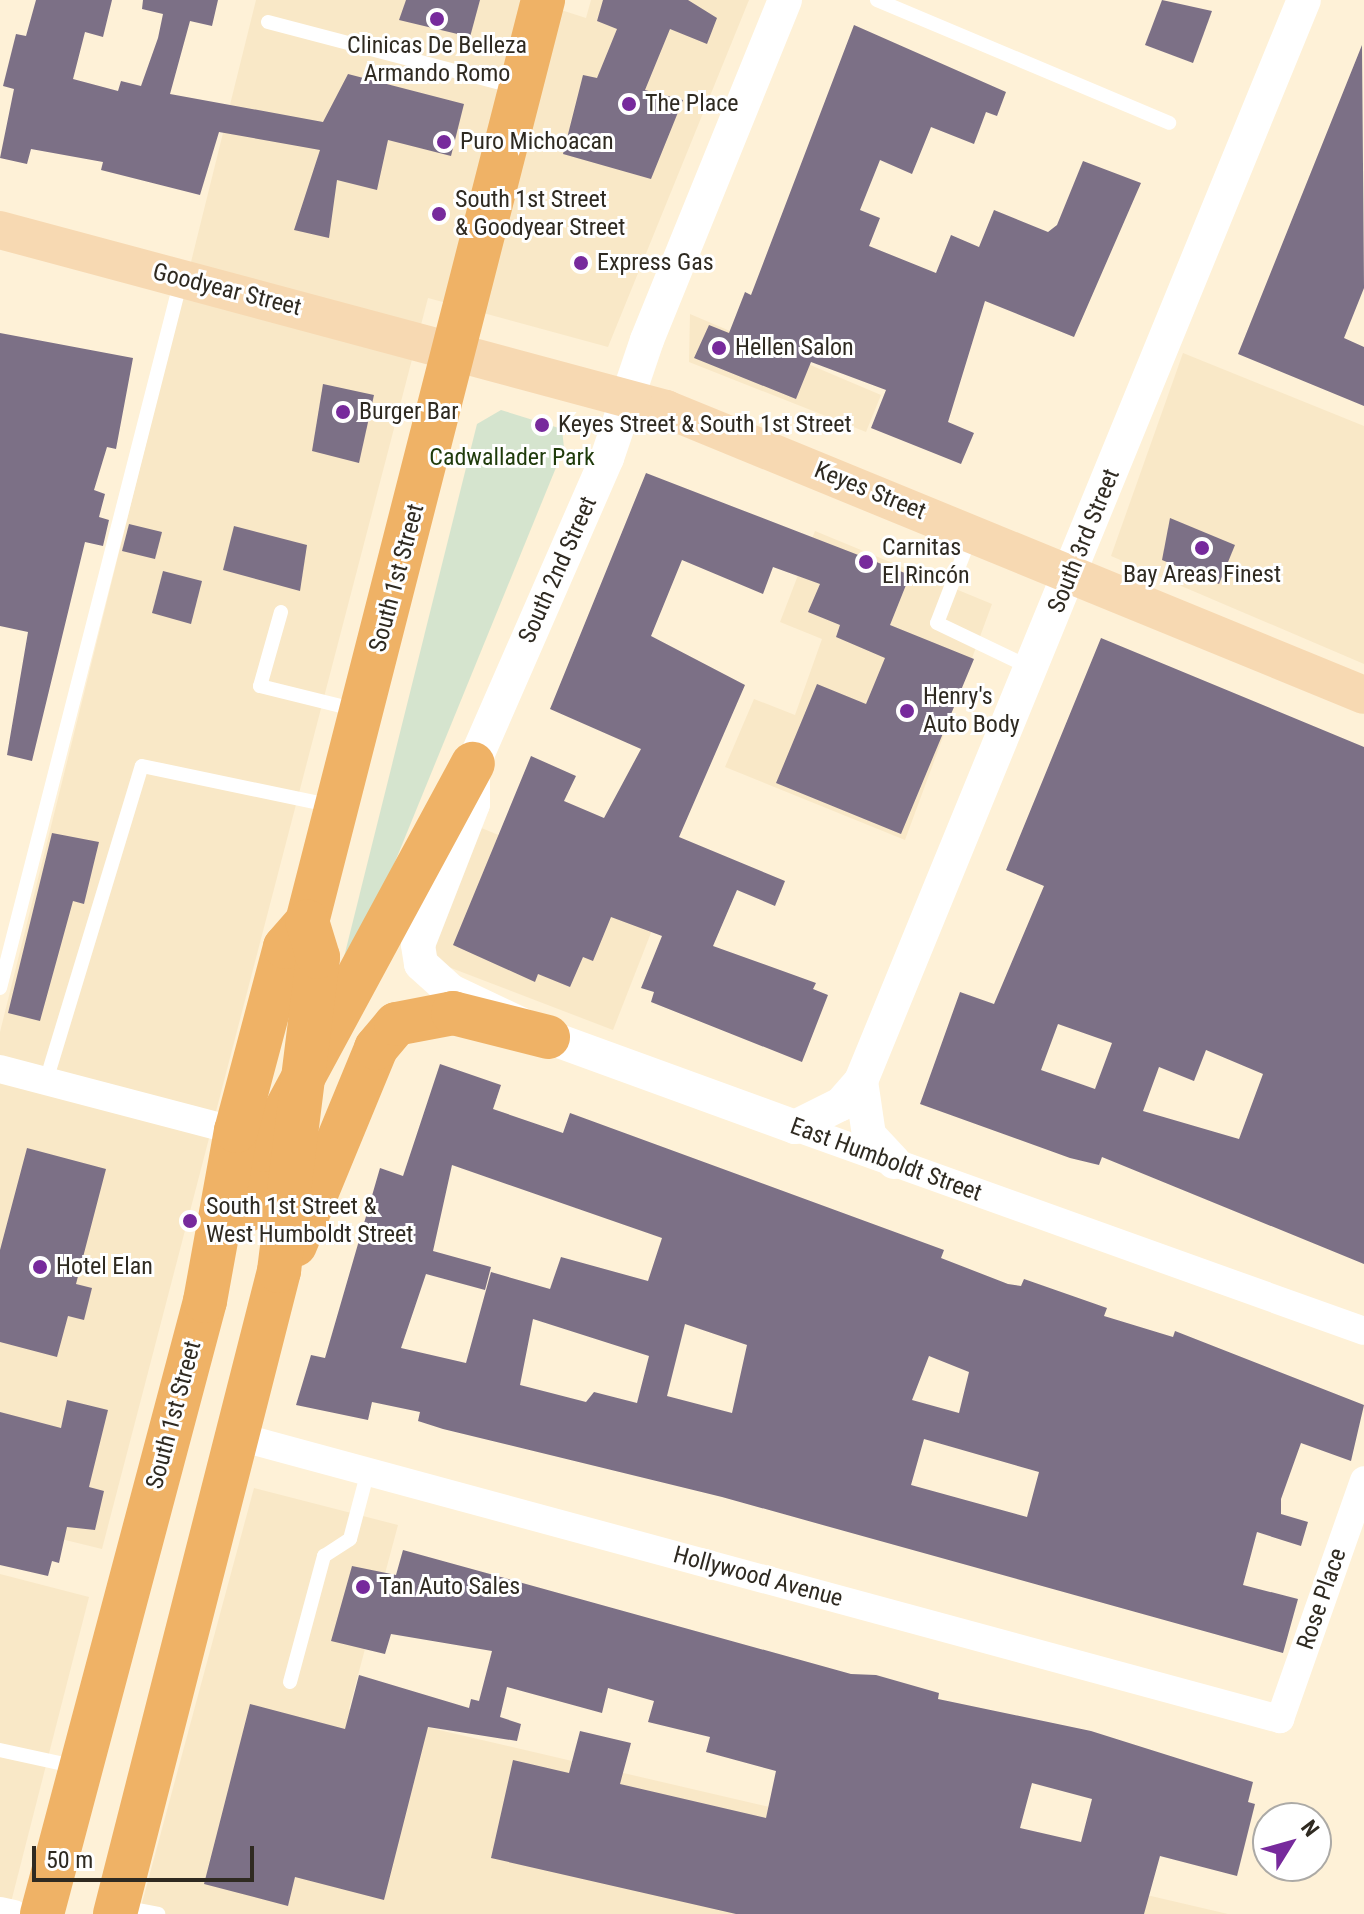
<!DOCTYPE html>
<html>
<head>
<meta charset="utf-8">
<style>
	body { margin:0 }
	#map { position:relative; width:1364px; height:1914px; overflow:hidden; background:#fef1d7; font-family:"Roboto Condensed",sans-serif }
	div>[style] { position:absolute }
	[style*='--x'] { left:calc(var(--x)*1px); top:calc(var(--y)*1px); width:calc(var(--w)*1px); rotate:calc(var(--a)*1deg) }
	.built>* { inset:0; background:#f9e8c7 }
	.green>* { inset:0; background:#d5e4ce }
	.building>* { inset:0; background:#7c7086 }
	.service>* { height:14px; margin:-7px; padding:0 7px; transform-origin:7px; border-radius:7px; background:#fff }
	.minor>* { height:28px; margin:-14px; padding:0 14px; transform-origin:14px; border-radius:14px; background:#fff }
	.tertiary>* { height:34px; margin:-17px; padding:0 17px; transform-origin:17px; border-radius:17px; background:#fff }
	.secondary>* { height:38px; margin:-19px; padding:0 19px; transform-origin:19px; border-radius:19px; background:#f7d9b2 }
	.primary>* { height:44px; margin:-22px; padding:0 22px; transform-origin:22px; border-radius:22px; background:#efb266 }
	.dots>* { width:22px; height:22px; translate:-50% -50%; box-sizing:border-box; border:4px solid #fff; border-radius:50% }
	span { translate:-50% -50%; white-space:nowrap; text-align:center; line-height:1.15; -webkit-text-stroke:6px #fff; paint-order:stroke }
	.poi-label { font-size:24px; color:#2f2a21 }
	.left { translate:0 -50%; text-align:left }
	.street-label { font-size:24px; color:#2f2a21 }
	.park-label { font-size:24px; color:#1f3b0b }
	.north { position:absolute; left:1252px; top:1802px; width:80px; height:80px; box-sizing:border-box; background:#fff; border:2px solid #acaaa6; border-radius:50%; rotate:53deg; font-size:22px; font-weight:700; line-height:32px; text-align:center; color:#2f2a21 }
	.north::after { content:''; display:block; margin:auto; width:28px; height:36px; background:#772a9c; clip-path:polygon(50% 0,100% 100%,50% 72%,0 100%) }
	.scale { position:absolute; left:32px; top:1846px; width:222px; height:36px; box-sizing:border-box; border:4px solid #2f2a21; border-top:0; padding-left:10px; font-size:24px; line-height:28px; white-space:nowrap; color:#2f2a21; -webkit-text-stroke:6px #fff; paint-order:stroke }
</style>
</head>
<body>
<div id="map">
	<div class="built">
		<div style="clip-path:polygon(256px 0,530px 0,586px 18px,591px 0,749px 0,608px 347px,428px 298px,102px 1549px,0 1524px,0 1032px)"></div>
		<div style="clip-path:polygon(690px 314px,881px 395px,866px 432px,689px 362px)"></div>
		<div style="clip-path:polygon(1183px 353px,1364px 426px,1364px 664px,1111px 556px)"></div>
		<div style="clip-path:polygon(815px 531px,992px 604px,905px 840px,725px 767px,754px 699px,795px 715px,822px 639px,780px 622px)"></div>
		<div style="clip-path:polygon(479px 827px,663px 902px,613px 1030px,425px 958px)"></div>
		<div style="clip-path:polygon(254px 1488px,398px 1525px,349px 1709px,1228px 1914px,139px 1914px)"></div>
		<div style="clip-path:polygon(0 1574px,89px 1597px,8px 1914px,0 1914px)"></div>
	</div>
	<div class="green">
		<div style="clip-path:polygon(501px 410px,562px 429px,564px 448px,388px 879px,343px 961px,477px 424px)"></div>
	</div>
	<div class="building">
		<div style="clip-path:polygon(36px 0,112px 0,103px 37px,85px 32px,73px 79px,118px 91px,121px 81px,141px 86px,158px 38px,163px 14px,142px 9px,143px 0,218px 0,212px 26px,190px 21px,170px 94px,323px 122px,348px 74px,464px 104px,451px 156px,388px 140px,377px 190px,337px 180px,329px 238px,294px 230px,320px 150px,219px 132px,200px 195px,101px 170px,103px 162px,31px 149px,27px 164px,0 158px,14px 89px,3px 86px,16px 34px,26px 36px)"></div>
		<div style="clip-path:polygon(406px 0,480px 0,470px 37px,399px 20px)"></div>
		<div style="clip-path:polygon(603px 0,688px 0,717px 18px,707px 44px,670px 29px,645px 90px,683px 100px,651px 179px,563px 154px,583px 75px,597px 78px,617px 29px,597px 21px)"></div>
		<div style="clip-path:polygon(1162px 0,1212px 11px,1193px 63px,1145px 45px)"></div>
		<div style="clip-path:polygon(854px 25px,1006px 92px,997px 116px,986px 112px,974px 144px,931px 127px,912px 174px,880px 160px,860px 210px,880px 218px,869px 246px,936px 273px,951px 235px,979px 247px,994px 210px,1048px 232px,1057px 225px,1083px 161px,1141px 183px,1074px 337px,985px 301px,948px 422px,974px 433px,961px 464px,871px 428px,886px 390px,811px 362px,796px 399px,694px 358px,709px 325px,729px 333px,745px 292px,751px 295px)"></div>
		<div style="clip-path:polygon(1362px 45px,1364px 288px,1344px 338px,1364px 347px,1364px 406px,1238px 354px)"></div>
		<div style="clip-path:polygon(0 333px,133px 358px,116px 449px,107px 447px,94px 490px,105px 494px,99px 517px,109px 520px,103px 546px,85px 542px,32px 761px,7px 755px,28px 632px,0 626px)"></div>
		<div style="clip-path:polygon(323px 384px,374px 395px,359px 463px,312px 451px)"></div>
		<div style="clip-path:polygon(646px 473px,910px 575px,890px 625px,974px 659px,901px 834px,776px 783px,817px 684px,866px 704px,885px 658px,836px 637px,840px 625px,808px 612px,820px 584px,773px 567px,763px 594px,682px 560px,651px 636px,745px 685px,679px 837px,785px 881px,775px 906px,737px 890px,713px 946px,816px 983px,813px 989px,828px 995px,802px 1062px,651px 1002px,654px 992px,641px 988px,662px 936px,611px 917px,593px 961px,583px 957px,570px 987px,538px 974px,535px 982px,453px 945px,531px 756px,576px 776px,564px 801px,604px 818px,641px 749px,550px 709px)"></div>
		<div style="clip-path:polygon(1170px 518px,1235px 545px,1219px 584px,1162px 560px)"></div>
		<div style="clip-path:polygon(129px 524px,162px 532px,155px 559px,122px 551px)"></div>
		<div style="clip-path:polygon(234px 526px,307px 545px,300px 591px,223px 570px)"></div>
		<div style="clip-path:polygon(163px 571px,202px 581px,191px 624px,152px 613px)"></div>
		<div style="clip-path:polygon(evenodd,1101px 638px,1364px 747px,1364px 1264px,1102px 1157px,1099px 1165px,1070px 1158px,920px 1104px,960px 992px,994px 1004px,1044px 886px,1006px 870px,1101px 638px,1058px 1024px,1112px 1043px,1095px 1089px,1041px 1070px,1058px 1024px,1101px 638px,1206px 1050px,1263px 1074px,1239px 1139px,1143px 1111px,1159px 1067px,1194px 1081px,1206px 1050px)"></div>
		<div style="clip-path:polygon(52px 833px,99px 842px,84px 904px,73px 901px,40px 1021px,8px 1013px)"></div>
		<div style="clip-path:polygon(evenodd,440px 1064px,501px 1085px,493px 1109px,563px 1133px,570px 1113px,944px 1250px,941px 1258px,1008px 1284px,1021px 1286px,1024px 1279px,1107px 1308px,1104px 1316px,1173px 1337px,1175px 1331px,1364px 1405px,1351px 1461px,1301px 1443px,1281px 1499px,1281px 1514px,1308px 1522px,1301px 1546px,1257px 1532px,1243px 1585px,1298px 1599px,1283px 1653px,722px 1497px,443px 1429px,418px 1421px,420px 1412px,372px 1402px,368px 1420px,296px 1405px,311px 1355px,325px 1358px,380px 1168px,403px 1176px,440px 1064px,452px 1165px,662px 1238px,648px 1281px,561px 1257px,550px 1289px,491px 1272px,466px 1363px,401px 1348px,426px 1274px,485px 1290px,491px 1267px,433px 1251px,452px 1165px,440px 1064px,533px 1319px,649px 1356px,637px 1403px,594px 1392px,586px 1402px,520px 1385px,533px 1319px,440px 1064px,685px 1324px,747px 1345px,732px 1413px,667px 1396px,685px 1324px,440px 1064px,929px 1356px,969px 1372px,959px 1413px,912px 1400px,929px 1356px,440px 1064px,924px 1439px,1039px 1472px,1027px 1517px,911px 1485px,924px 1439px)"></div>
		<div style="clip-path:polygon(27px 1148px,106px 1169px,76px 1284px,92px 1288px,84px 1320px,68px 1316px,57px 1357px,0 1342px,0 1250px)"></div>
		<div style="clip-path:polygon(67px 1400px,108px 1410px,89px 1487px,104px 1491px,95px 1530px,67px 1527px,59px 1563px,52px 1561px,48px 1576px,0 1565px,0 1412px,61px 1428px)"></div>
		<div style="clip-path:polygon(evenodd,403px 1550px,851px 1674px,876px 1675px,939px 1693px,938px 1699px,1091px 1731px,1253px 1782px,1248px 1802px,1255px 1804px,1237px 1876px,1160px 1856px,1144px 1914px,736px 1914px,491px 1858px,513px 1760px,569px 1773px,580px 1731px,631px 1743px,620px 1784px,766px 1818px,776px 1771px,706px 1752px,710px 1737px,648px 1722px,654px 1701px,608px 1688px,602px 1713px,507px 1687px,500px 1717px,521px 1724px,517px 1741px,428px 1727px,384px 1900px,295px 1877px,288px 1906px,204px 1884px,250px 1704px,345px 1729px,359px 1675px,469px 1708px,471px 1699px,479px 1701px,492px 1651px,391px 1634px,385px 1654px,331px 1641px,352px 1566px,396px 1575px,403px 1550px,1032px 1783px,1092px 1799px,1081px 1842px,1020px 1828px,1032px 1783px)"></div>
	</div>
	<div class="service">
		<div style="--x:877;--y:0;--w:317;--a:22.8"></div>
		<div style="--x:268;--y:22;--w:256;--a:14.7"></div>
		<div style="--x:971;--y:535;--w:94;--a:111.1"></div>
		<div style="--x:937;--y:623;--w:104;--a:25.6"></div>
		<div style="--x:281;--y:612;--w:77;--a:105.8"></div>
		<div style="--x:260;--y:686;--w:100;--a:13.9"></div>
		<div style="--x:0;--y:988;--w:731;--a:-75.66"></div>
		<div style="--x:46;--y:1081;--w:329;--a:-73.1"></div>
		<div style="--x:142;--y:766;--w:195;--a:11.8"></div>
		<div style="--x:290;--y:1682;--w:131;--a:-74.9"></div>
		<div style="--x:324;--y:1556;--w:31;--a:-33"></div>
		<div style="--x:350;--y:1539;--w:70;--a:-75.2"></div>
		<div style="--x:0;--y:1750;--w:80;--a:12.3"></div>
		<div style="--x:123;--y:1907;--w:36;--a:11"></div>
	</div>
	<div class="minor">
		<div style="--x:0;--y:1069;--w:244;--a:14.7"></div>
		<div style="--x:795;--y:1127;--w:604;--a:19.72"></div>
		<div style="--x:236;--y:1436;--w:1082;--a:15.17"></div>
		<div style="--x:1280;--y:1719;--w:253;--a:-70.6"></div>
		<div style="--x:0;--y:1911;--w:14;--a:12"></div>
	</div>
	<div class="tertiary">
		<div style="--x:785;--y:0;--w:367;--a:112.1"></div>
		<div style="--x:647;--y:340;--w:125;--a:108.7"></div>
		<div style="--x:607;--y:458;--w:334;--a:113.6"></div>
		<div style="--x:473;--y:764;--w:40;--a:90"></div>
		<div style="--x:473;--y:804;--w:151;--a:111.3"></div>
		<div style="--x:418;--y:945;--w:19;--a:81"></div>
		<div style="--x:421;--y:964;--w:40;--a:42"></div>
		<div style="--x:451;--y:991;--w:107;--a:25.4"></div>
		<div style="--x:548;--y:1037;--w:263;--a:20"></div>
		<div style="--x:795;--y:1127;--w:51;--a:-26.6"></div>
		<div style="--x:841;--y:1104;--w:30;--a:-49"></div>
		<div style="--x:861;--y:1081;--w:1168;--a:-67.72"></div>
		<div style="--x:861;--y:1081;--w:55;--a:81.6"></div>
		<div style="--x:869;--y:1135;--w:37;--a:47"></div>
	</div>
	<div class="secondary">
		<div style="--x:0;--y:230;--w:690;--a:15.04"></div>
		<div style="--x:666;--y:409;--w:754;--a:22.28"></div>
	</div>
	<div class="primary">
		<div style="--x:247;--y:1210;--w:62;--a:-74.2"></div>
		<div style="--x:264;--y:1150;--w:439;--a:-61.6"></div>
		<div style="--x:295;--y:1245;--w:213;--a:-67.6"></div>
		<div style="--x:376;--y:1048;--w:31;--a:-50"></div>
		<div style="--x:396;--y:1024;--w:58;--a:-10.9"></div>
		<div style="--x:453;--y:1013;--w:98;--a:14.2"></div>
		<div style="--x:42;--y:1914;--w:634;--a:-75.11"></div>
		<div style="--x:205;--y:1301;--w:173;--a:-79.7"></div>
		<div style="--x:236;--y:1131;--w:190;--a:-75.1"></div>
		<div style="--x:285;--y:947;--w:33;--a:-49"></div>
		<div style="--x:307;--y:922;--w:952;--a:-75.64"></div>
		<div style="--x:115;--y:1914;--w:664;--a:-75.69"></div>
		<div style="--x:279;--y:1271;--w:316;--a:-82.9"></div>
		<div style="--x:318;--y:957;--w:37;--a:-107"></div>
	</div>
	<div class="dots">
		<div style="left:437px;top:19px;background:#772a9c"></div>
		<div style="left:629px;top:104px;background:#772a9c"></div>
		<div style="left:444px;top:142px;background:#772a9c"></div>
		<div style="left:439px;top:214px;background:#772a9c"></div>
		<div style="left:581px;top:263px;background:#772a9c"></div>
		<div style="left:719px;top:348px;background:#772a9c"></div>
		<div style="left:343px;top:412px;background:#772a9c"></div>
		<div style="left:542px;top:425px;background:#772a9c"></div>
		<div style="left:1202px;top:548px;background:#772a9c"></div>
		<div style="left:866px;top:562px;background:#772a9c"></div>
		<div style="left:907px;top:711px;background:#772a9c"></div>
		<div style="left:190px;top:1221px;background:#772a9c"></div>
		<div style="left:40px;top:1267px;background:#772a9c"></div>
		<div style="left:363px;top:1587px;background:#772a9c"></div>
	</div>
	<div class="poi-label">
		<span style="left:437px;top:60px">Clinicas De Belleza<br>Armando Romo</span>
		<span class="left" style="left:645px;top:104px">The Place</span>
		<span class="left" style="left:460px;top:142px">Puro Michoacan</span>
		<span class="left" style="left:455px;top:214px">South 1st Street<br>&amp; Goodyear Street</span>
		<span class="left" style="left:597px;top:263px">Express Gas</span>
		<span class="left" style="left:735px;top:348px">Hellen Salon</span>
		<span class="left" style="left:359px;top:412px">Burger Bar</span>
		<span class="left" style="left:558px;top:425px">Keyes Street &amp; South 1st Street</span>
		<span class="left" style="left:882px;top:562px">Carnitas<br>El Rincón</span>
		<span style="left:1202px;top:575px">Bay Areas Finest</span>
		<span class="left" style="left:923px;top:711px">Henry's<br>Auto Body</span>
		<span class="left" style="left:206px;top:1221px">South 1st Street &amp;<br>West Humboldt Street</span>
		<span class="left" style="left:56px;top:1267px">Hotel Elan</span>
		<span class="left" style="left:379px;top:1587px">Tan Auto Sales</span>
	</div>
	<div class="street-label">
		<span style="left:227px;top:290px;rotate:14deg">Goodyear Street</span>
		<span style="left:870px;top:491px;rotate:22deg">Keyes Street</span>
		<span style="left:1084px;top:541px;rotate:-68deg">South 3rd Street</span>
		<span style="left:558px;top:570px;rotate:-66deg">South 2nd Street</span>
		<span style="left:397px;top:578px;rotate:-75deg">South 1st Street</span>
		<span style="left:886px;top:1160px;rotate:20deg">East Humboldt Street</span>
		<span style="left:174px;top:1415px;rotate:-75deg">South 1st Street</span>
		<span style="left:758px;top:1577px;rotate:15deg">Hollywood Avenue</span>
		<span style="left:1322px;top:1599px;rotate:-71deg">Rose Place</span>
	</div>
	<div class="park-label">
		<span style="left:512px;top:458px">Cadwallader Park</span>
	</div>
	<div class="north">N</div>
	<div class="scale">50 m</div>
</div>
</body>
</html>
